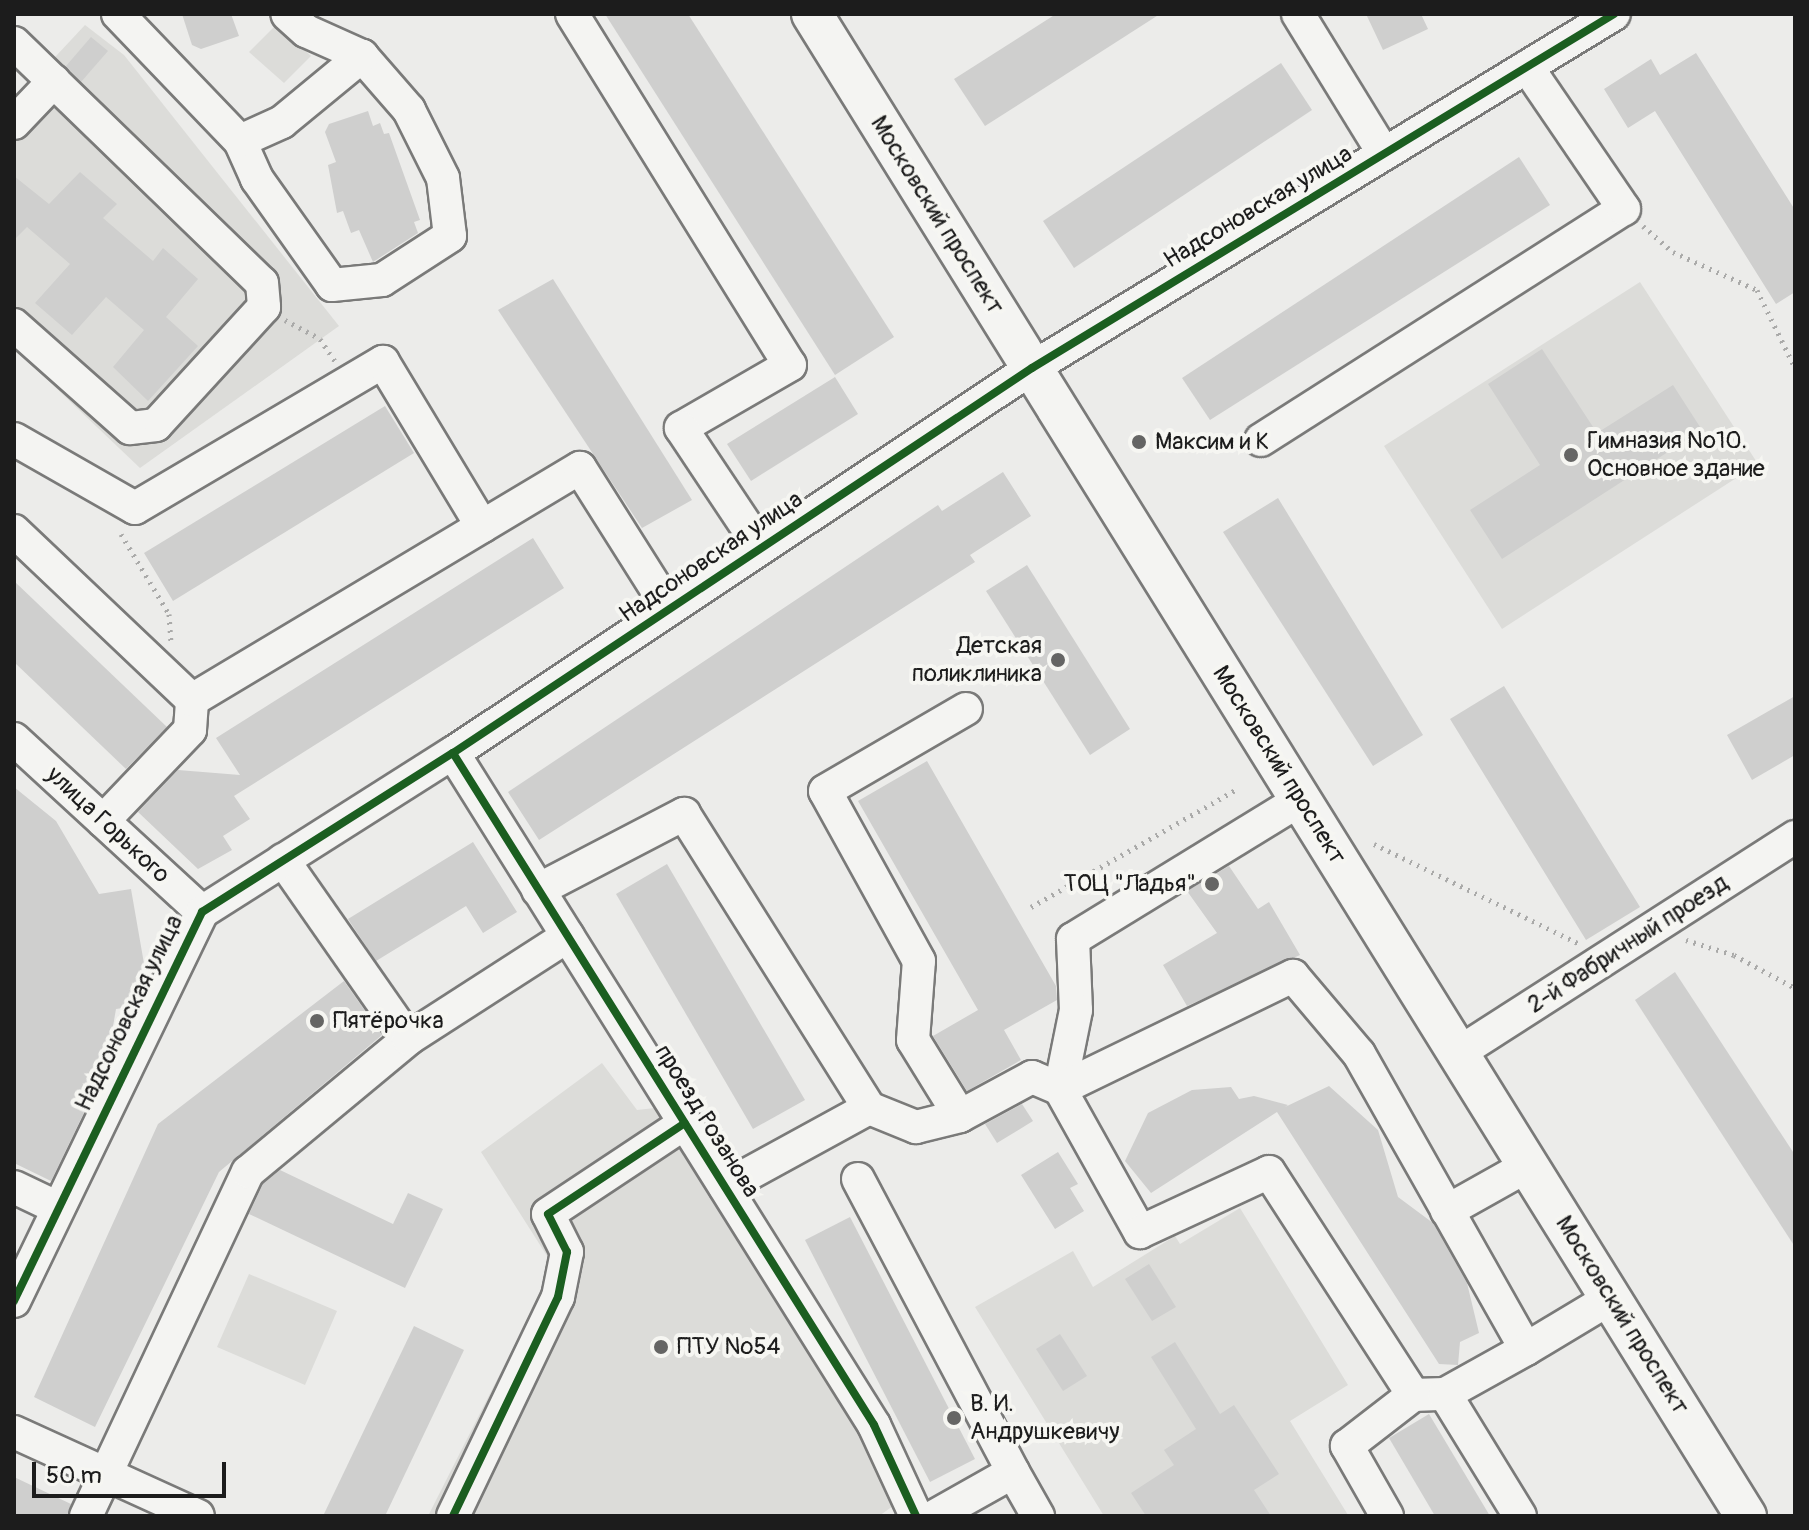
<!DOCTYPE html>
<html>
<head>
<meta charset="utf-8">
<style>
	body { margin:0 }
	#map { position:relative; width:1809px; height:1530px; overflow:hidden; background:#ececea; font-family:Pangolin,sans-serif }
	div>[style] { position:absolute }
	[style*='--x'] { left:calc(var(--x)*1px); top:calc(var(--y)*1px); width:calc(var(--w)*1px); rotate:calc(var(--a)*1deg) }
	.built>* { inset:0; background:#dcdcd9 }
	.building>* { inset:0; background:#cfcfce }
	.path>* { height:5px; margin-top:-2.5px; transform-origin:0; background:repeating-linear-gradient(90deg,#aaaaa9 0 2px,transparent 0 8px) }
	.roads { filter:drop-shadow(2px 0 #7a7a79) drop-shadow(-2px 0 #7a7a79) drop-shadow(0 2px #7a7a79) drop-shadow(0 -2px #7a7a79) }
	.minor>* { height:32px; margin:-16px; padding:0 16px; transform-origin:16px; border-radius:16px; background:#f4f4f2 }
	.major>* { height:40px; margin:-20px; padding:0 20px; transform-origin:20px; border-radius:20px; background:#f4f4f2 }
	.cycleway>* { height:8px; margin:-4px; padding:0 4px; transform-origin:4px; border-radius:4px; background:#1b5e20 }
	.dots>* { width:22px; height:22px; translate:-50% -50%; box-sizing:border-box; border:4px solid #f6f6f2; border-radius:50% }
	span { translate:-50% -50%; white-space:nowrap; text-align:center; line-height:1.15; -webkit-text-stroke:8px #f6f6f2; paint-order:stroke }
	.street-label { font-size:24px; color:#1c1c1c }
	.poi-label { font-size:24px; color:#1c1c1c }
	.left { translate:0 -50%; text-align:left }
	.right { translate:-100% -50%; text-align:right }
	.frame { position:absolute; inset:0; border:16px solid #1c1c1c; pointer-events:none }
	.scale { position:absolute; left:32px; top:1462px; width:194px; height:36px; box-sizing:border-box; border:4px solid #1c1c1c; border-top:0; padding-left:10px; font-size:24px; line-height:28px; white-space:nowrap; color:#1c1c1c; -webkit-text-stroke:6px #f6f6f2; paint-order:stroke }
</style>
</head>
<body>
<div id="map">
	<div class="built">
		<div style="clip-path:polygon(277px 24px,311px 56px,284px 83px,249px 52px)"></div>
		<div style="clip-path:polygon(85px 25px,124px 55px,339px 326px,140px 468px,14px 348px,14px 101px)"></div>
		<div style="clip-path:polygon(1640px 282px,1758px 464px,1502px 629px,1384px 446px)"></div>
		<div style="clip-path:polygon(602px 1063px,637px 1110px,655px 1108px,860px 1428px,893px 1506px,879px 1516px,428px 1516px,554px 1267px,481px 1152px)"></div>
		<div style="clip-path:polygon(1240px 1208px,1348px 1385px,1290px 1421px,1348px 1515px,1104px 1516px,975px 1307px,1073px 1251px,1093px 1287px,1175px 1236px,1180px 1244px)"></div>
		<div style="clip-path:polygon(249px 1274px,337px 1311px,305px 1385px,217px 1347px)"></div>
	</div>
	<div class="building">
		<div style="clip-path:polygon(182px 14px,231px 14px,239px 36px,201px 49px,192px 45px)"></div>
		<div style="clip-path:polygon(605px 14px,688px 14px,894px 337px,835px 375px)"></div>
		<div style="clip-path:polygon(1056px 14px,1160px 14px,985px 126px,954px 79px)"></div>
		<div style="clip-path:polygon(1366px 14px,1421px 14px,1428px 29px,1383px 50px)"></div>
		<div style="clip-path:polygon(91px 37px,108px 51px,81px 82px,66px 66px)"></div>
		<div style="clip-path:polygon(1696px 53px,1795px 210px,1795px 292px,1776px 304px,1655px 111px,1628px 128px,1604px 89px,1651px 59px,1660px 75px)"></div>
		<div style="clip-path:polygon(1281px 63px,1312px 110px,1074px 268px,1043px 221px)"></div>
		<div style="clip-path:polygon(368px 111px,373px 126px,380px 123px,384px 134px,389px 133px,420px 220px,414px 222px,418px 233px,373px 262px,359px 230px,351px 233px,343px 211px,337px 213px,328px 165px,336px 162px,325px 132px,329px 124px)"></div>
		<div style="clip-path:polygon(1519px 157px,1550px 205px,1210px 420px,1182px 378px)"></div>
		<div style="clip-path:polygon(80px 172px,117px 204px,103px 218px,153px 261px,163px 248px,198px 279px,166px 317px,198px 346px,148px 401px,113px 367px,144px 330px,106px 297px,72px 335px,35px 303px,70px 264px,27px 227px,14px 240px,14px 176px,49px 204px)"></div>
		<div style="clip-path:polygon(553px 279px,692px 500px,642px 528px,498px 310px)"></div>
		<div style="clip-path:polygon(1542px 349px,1597px 433px,1673px 385px,1702px 430px,1502px 559px,1470px 510px,1540px 465px,1488px 384px)"></div>
		<div style="clip-path:polygon(835px 377px,858px 414px,751px 481px,727px 444px)"></div>
		<div style="clip-path:polygon(385px 406px,414px 453px,173px 601px,144px 553px)"></div>
		<div style="clip-path:polygon(1003px 472px,1031px 516px,970px 555px,975px 562px,539px 840px,508px 792px,938px 505px,942px 511px)"></div>
		<div style="clip-path:polygon(1278px 498px,1423px 735px,1373px 766px,1223px 532px)"></div>
		<div style="clip-path:polygon(533px 538px,564px 588px,234px 796px,250px 819px,223px 836px,232px 850px,198px 869px,138px 812px,178px 770px,240px 775px,216px 738px)"></div>
		<div style="clip-path:polygon(1027px 565px,1130px 729px,1090px 755px,986px 591px)"></div>
		<div style="clip-path:polygon(14px 581px,167px 727px,126px 769px,14px 662px)"></div>
		<div style="clip-path:polygon(1504px 686px,1640px 907px,1586px 940px,1450px 719px)"></div>
		<div style="clip-path:polygon(1795px 696px,1795px 755px,1752px 780px,1727px 735px)"></div>
		<div style="clip-path:polygon(927px 761px,1056px 986px,1057px 1000px,1004px 1030px,1021px 1060px,967px 1091px,933px 1036px,978px 1010px,858px 801px)"></div>
		<div style="clip-path:polygon(14px 787px,56px 821px,99px 894px,131px 889px,146px 975px,136px 1006px,116px 1009px,106px 1067px,51px 1181px,14px 1163px)"></div>
		<div style="clip-path:polygon(473px 842px,517px 912px,483px 933px,466px 906px,376px 961px,348px 919px)"></div>
		<div style="clip-path:polygon(667px 864px,805px 1100px,753px 1129px,616px 894px)"></div>
		<div style="clip-path:polygon(1229px 866px,1258px 909px,1269px 902px,1300px 955px,1187px 1006px,1163px 965px,1217px 933px,1187px 891px)"></div>
		<div style="clip-path:polygon(1675px 972px,1795px 1155px,1795px 1247px,1635px 1000px)"></div>
		<div style="clip-path:polygon(344px 981px,382px 1035px,219px 1172px,95px 1427px,34px 1397px,158px 1124px)"></div>
		<div style="clip-path:polygon(1329px 1086px,1378px 1130px,1398px 1197px,1433px 1223px,1467px 1283px,1479px 1333px,1460px 1342px,1458px 1365px,1439px 1364px,1277px 1112px,1151px 1193px,1125px 1161px,1148px 1113px,1192px 1090px,1231px 1087px,1239px 1099px,1254px 1096px,1288px 1105px,1285px 1107px)"></div>
		<div style="clip-path:polygon(1022px 1104px,1033px 1121px,997px 1143px,985px 1124px)"></div>
		<div style="clip-path:polygon(1058px 1152px,1078px 1184px,1070px 1188px,1084px 1211px,1055px 1229px,1021px 1175px)"></div>
		<div style="clip-path:polygon(280px 1170px,393px 1224px,408px 1193px,443px 1209px,405px 1288px,249px 1214px,263px 1184px)"></div>
		<div style="clip-path:polygon(850px 1217px,975px 1459px,930px 1482px,805px 1240px)"></div>
		<div style="clip-path:polygon(1149px 1264px,1176px 1307px,1152px 1321px,1125px 1279px)"></div>
		<div style="clip-path:polygon(414px 1326px,464px 1350px,385px 1516px,323px 1516px)"></div>
		<div style="clip-path:polygon(1060px 1334px,1087px 1376px,1063px 1391px,1036px 1349px)"></div>
		<div style="clip-path:polygon(1175px 1342px,1220px 1414px,1234px 1405px,1279px 1474px,1254px 1490px,1271px 1516px,1146px 1516px,1131px 1493px,1174px 1465px,1164px 1450px,1196px 1429px,1151px 1357px)"></div>
		<div style="clip-path:polygon(1429px 1414px,1490px 1516px,1435px 1516px,1389px 1438px)"></div>
		<div style="clip-path:polygon(14px 1477px,71px 1504px,67px 1516px,14px 1516px)"></div>
	</div>
	<div class="path">
		<div style="--x:1643;--y:226;--w:40;--a:41"></div>
		<div style="--x:1673;--y:252;--w:92;--a:24.3"></div>
		<div style="--x:1757;--y:290;--w:87;--a:64"></div>
		<div style="--x:285;--y:320;--w:40;--a:28"></div>
		<div style="--x:320;--y:339;--w:27;--a:56"></div>
		<div style="--x:121;--y:534;--w:93;--a:59"></div>
		<div style="--x:169;--y:614;--w:28;--a:86"></div>
		<div style="--x:1374;--y:844;--w:227;--a:25.9"></div>
		<div style="--x:1031;--y:907;--w:235;--a:-29.8"></div>
		<div style="--x:1686;--y:940;--w:50;--a:17.4"></div>
		<div style="--x:1734;--y:955;--w:69;--a:28.4"></div>
	</div>
	<div class="roads">
		<div class="minor">
			<div style="--x:118;--y:14;--w:176;--a:46.2"></div>
			<div style="--x:240;--y:141;--w:42;--a:65.9"></div>
			<div style="--x:257;--y:179;--w:130;--a:54.7"></div>
			<div style="--x:332;--y:285;--w:50;--a:-5.7"></div>
			<div style="--x:382;--y:280;--w:81;--a:-32.9"></div>
			<div style="--x:450;--y:236;--w:58;--a:-96.9"></div>
			<div style="--x:443;--y:178;--w:76;--a:-116.6"></div>
			<div style="--x:409;--y:110;--w:72;--a:-131"></div>
			<div style="--x:362;--y:56;--w:61;--a:-155.9"></div>
			<div style="--x:306;--y:31;--w:25;--a:-138"></div>
			<div style="--x:572;--y:14;--w:413;--a:58.2"></div>
			<div style="--x:790;--y:365;--w:126;--a:150"></div>
			<div style="--x:681;--y:428;--w:144;--a:56.3"></div>
			<div style="--x:1298;--y:14;--w:164;--a:58.4"></div>
			<div style="--x:14;--y:43;--w:345;--a:44.1"></div>
			<div style="--x:262;--y:283;--w:24;--a:85"></div>
			<div style="--x:264;--y:307;--w:160;--a:132.5"></div>
			<div style="--x:156;--y:425;--w:26;--a:173"></div>
			<div style="--x:130;--y:428;--w:155;--a:-138.4"></div>
			<div style="--x:14;--y:123;--w:58;--a:-46.4"></div>
			<div style="--x:240;--y:141;--w:46;--a:-24.3"></div>
			<div style="--x:282;--y:122;--w:104;--a:-39.5"></div>
			<div style="--x:14;--y:439;--w:139;--a:29.7"></div>
			<div style="--x:135;--y:508;--w:288;--a:-30.5"></div>
			<div style="--x:383;--y:362;--w:192;--a:58.9"></div>
			<div style="--x:1261;--y:440;--w:430;--a:-32.5"></div>
			<div style="--x:1624;--y:209;--w:172;--a:-124.3"></div>
			<div style="--x:14;--y:531;--w:245;--a:43.5"></div>
			<div style="--x:14;--y:739;--w:255;--a:42.6"></div>
			<div style="--x:453;--y:753;--w:793;--a:57.93"></div>
			<div style="--x:874;--y:1425;--w:100;--a:65.2"></div>
			<div style="--x:1300;--y:800;--w:266;--a:148.5"></div>
			<div style="--x:1073;--y:939;--w:71;--a:87.6"></div>
			<div style="--x:1076;--y:1010;--w:81;--a:101.4"></div>
			<div style="--x:1060;--y:1089;--w:164;--a:60.8"></div>
			<div style="--x:1140;--y:1232;--w:142;--a:-24.9"></div>
			<div style="--x:1269;--y:1172;--w:265;--a:57.1"></div>
			<div style="--x:1413;--y:1395;--w:32;--a:-2"></div>
			<div style="--x:103;--y:821;--w:126;--a:-46.3"></div>
			<div style="--x:190;--y:730;--w:30;--a:-86"></div>
			<div style="--x:192;--y:700;--w:452;--a:-30.9"></div>
			<div style="--x:580;--y:468;--w:167;--a:57.7"></div>
			<div style="--x:283;--y:860;--w:218;--a:55.1"></div>
			<div style="--x:538;--y:890;--w:165;--a:-27.5"></div>
			<div style="--x:684;--y:814;--w:347;--a:57.8"></div>
			<div style="--x:869;--y:1108;--w:164;--a:151.3"></div>
			<div style="--x:1460;--y:1052;--w:398;--a:-32.7"></div>
			<div style="--x:869;--y:1108;--w:51;--a:22"></div>
			<div style="--x:916;--y:1127;--w:45;--a:-14"></div>
			<div style="--x:960;--y:1116;--w:82;--a:-28.4"></div>
			<div style="--x:1032;--y:1077;--w:30;--a:23"></div>
			<div style="--x:1060;--y:1089;--w:259;--a:-25.9"></div>
			<div style="--x:1293;--y:976;--w:102;--a:49.8"></div>
			<div style="--x:1359;--y:1054;--w:339;--a:60.5"></div>
			<div style="--x:1526;--y:1349;--w:93;--a:150.9"></div>
			<div style="--x:1445;--y:1394;--w:143;--a:58.4"></div>
			<div style="--x:960;--y:1116;--w:89;--a:-121.7"></div>
			<div style="--x:913;--y:1040;--w:79;--a:-85.7"></div>
			<div style="--x:919;--y:961;--w:194;--a:-118.9"></div>
			<div style="--x:825;--y:791;--w:163;--a:-30.2"></div>
			<div style="--x:858;--y:1179;--w:331;--a:62.1"></div>
			<div style="--x:1013;--y:1472;--w:90;--a:150.6"></div>
			<div style="--x:14;--y:1187;--w:47;--a:25.5"></div>
			<div style="--x:1447;--y:1211;--w:94;--a:-29.3"></div>
			<div style="--x:14;--y:1301;--w:432;--a:-64.2"></div>
			<div style="--x:202;--y:912;--w:297;--a:-32.4"></div>
			<div style="--x:453;--y:753;--w:695;--a:-33.62"></div>
			<div style="--x:1032;--y:368;--w:681;--a:-31.31"></div>
			<div style="--x:1526;--y:1349;--w:99;--a:-31"></div>
			<div style="--x:14;--y:1432;--w:202;--a:24.5"></div>
			<div style="--x:1013;--y:1472;--w:51;--a:60.4"></div>
			<div style="--x:86;--y:1516;--w:380;--a:-64.8"></div>
			<div style="--x:248;--y:1172;--w:208;--a:-39.7"></div>
			<div style="--x:408;--y:1039;--w:190;--a:-32.8"></div>
			<div style="--x:453;--y:1516;--w:243;--a:-64.4"></div>
			<div style="--x:558;--y:1297;--w:46;--a:-78.7"></div>
			<div style="--x:567;--y:1252;--w:42;--a:-116.6"></div>
			<div style="--x:548;--y:1214;--w:164;--a:-33.6"></div>
			<div style="--x:1387;--y:1516;--w:81;--a:-119.7"></div>
			<div style="--x:1347;--y:1446;--w:83;--a:-37.7"></div>
		</div>
		<div class="major">
			<div style="--x:812;--y:14;--w:1769;--a:58.13"></div>
		</div>
	</div>
	<div class="cycleway">
		<div style="--x:453;--y:753;--w:793;--a:57.93"></div>
		<div style="--x:874;--y:1425;--w:100;--a:65.2"></div>
		<div style="--x:14;--y:1301;--w:432;--a:-64.2"></div>
		<div style="--x:202;--y:912;--w:297;--a:-32.4"></div>
		<div style="--x:453;--y:753;--w:695;--a:-33.62"></div>
		<div style="--x:1032;--y:368;--w:681;--a:-31.31"></div>
		<div style="--x:453;--y:1516;--w:243;--a:-64.4"></div>
		<div style="--x:558;--y:1297;--w:46;--a:-78.7"></div>
		<div style="--x:567;--y:1252;--w:42;--a:-116.6"></div>
		<div style="--x:548;--y:1214;--w:164;--a:-33.6"></div>
	</div>
	<div class="dots">
		<div style="left:1139px;top:442px;background:#656564"></div>
		<div style="left:1571px;top:455px;background:#656564"></div>
		<div style="left:1058px;top:660px;background:#656564"></div>
		<div style="left:1212px;top:884px;background:#656564"></div>
		<div style="left:317px;top:1021px;background:#656564"></div>
		<div style="left:661px;top:1347px;background:#656564"></div>
		<div style="left:954px;top:1418px;background:#656564"></div>
	</div>
	<div class="street-label">
		<span style="left:1258px;top:207px;rotate:-31deg">Надсоновская улица</span>
		<span style="left:937px;top:215px;rotate:58deg">Московский проспект</span>
		<span style="left:711px;top:557px;rotate:-34deg">Надсоновская улица</span>
		<span style="left:1279px;top:765px;rotate:58deg">Московский проспект</span>
		<span style="left:108px;top:825px;rotate:43deg">улица Горького</span>
		<span style="left:1628px;top:944px;rotate:-33deg">2-й Фабричный проезд</span>
		<span style="left:129px;top:1013px;rotate:-64deg">Надсоновская улица</span>
		<span style="left:707px;top:1121px;rotate:58deg">проезд Розанова</span>
		<span style="left:1622px;top:1315px;rotate:58deg">Московский проспект</span>
	</div>
	<div class="poi-label">
		<span class="left" style="left:1587px;top:455px">Гимназия №10.<br>Основное здание</span>
		<span class="left" style="left:1155px;top:442px">Максим и К</span>
		<span class="right" style="left:1042px;top:660px">Детская<br>поликлиника</span>
		<span class="right" style="left:1196px;top:884px">ТОЦ "Ладья"</span>
		<span class="left" style="left:333px;top:1021px">Пятёрочка</span>
		<span class="left" style="left:677px;top:1347px">ПТУ №54</span>
		<span class="left" style="left:970px;top:1418px">В. И.<br>Андрушкевичу</span>
	</div>
	<div class="frame"></div>
	<div class="scale">50 m</div>
</div>
</body>
</html>
